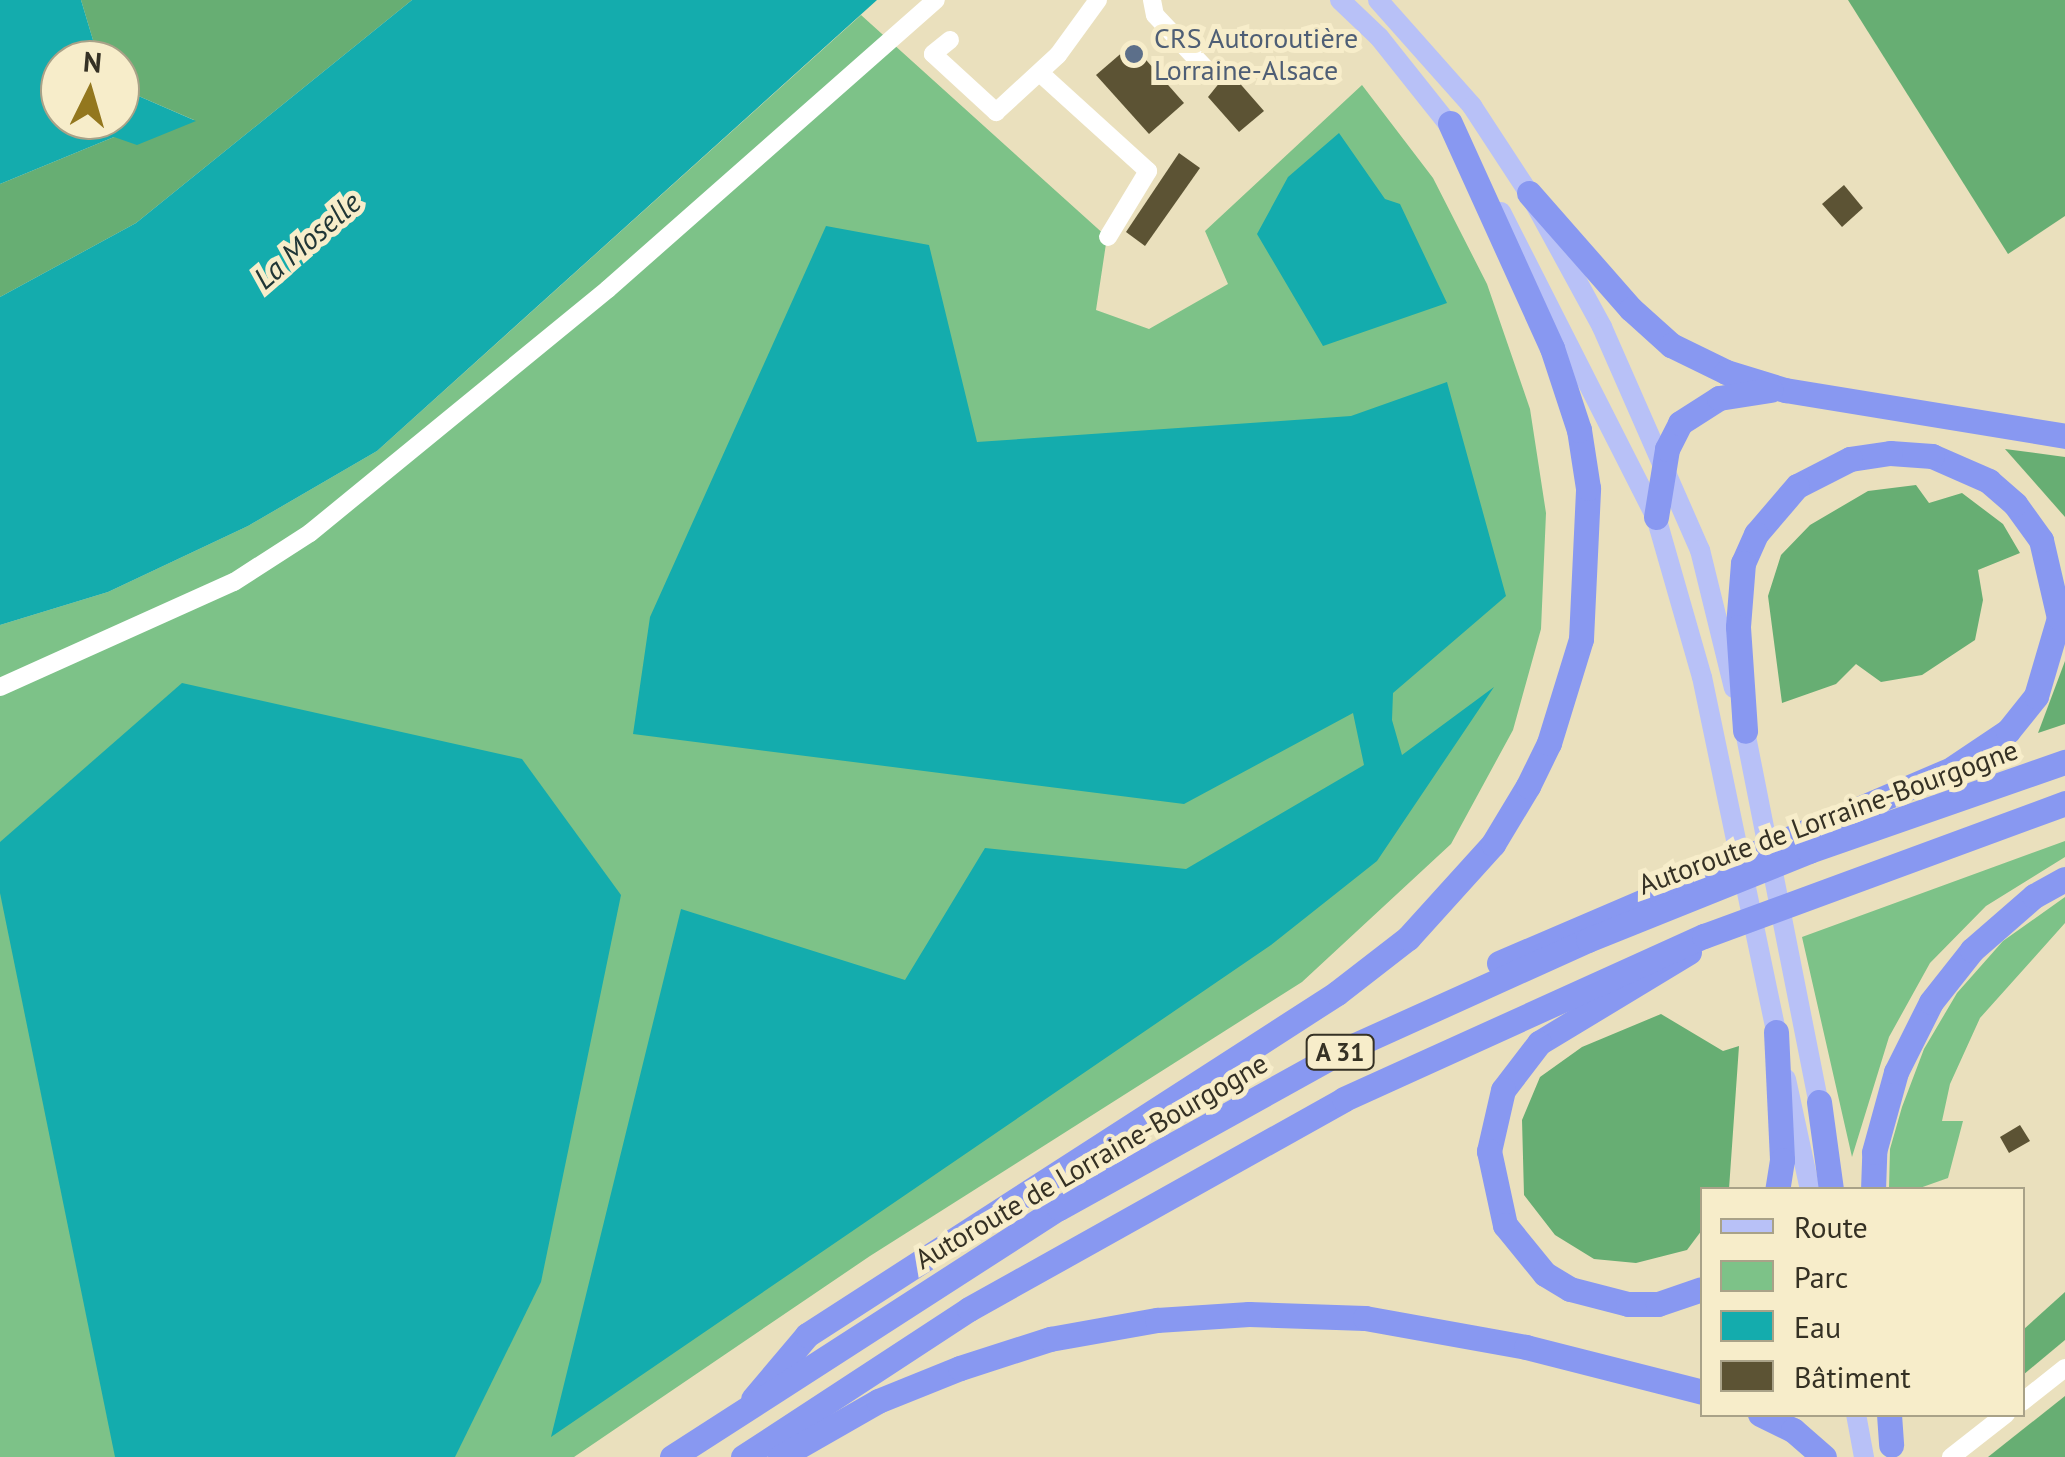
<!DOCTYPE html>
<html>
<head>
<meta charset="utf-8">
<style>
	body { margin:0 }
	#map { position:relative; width:2065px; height:1457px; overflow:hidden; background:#eae0bd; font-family:"PT Sans",sans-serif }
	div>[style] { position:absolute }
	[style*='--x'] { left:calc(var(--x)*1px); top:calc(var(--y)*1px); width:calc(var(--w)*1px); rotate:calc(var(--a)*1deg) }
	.green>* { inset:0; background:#7dc288 }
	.forest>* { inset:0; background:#67ae73 }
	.water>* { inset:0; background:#14acad }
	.building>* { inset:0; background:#5c5334 }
	.minor>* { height:18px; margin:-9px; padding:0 9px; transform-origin:9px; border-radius:9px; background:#fff }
	.major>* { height:20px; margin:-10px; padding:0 10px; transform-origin:10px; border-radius:10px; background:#b8c1f7 }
	.highway>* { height:25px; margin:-12.5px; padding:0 12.5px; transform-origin:12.5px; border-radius:12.5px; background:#8898f1 }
	.dots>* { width:28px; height:28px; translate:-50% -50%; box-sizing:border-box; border:5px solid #f7edca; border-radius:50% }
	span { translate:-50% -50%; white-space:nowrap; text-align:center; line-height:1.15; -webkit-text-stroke:10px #f7edca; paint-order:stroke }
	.shield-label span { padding:2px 8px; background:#f7edca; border:2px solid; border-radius:8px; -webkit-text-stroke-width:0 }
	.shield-label { font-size:25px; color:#353124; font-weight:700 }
	.service-label { font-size:28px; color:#4e5e75 }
	.left { translate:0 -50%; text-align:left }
	.street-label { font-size:28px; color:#353124 }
	.water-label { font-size:30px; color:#203636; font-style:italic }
	.legend { position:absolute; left:1700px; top:1187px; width:325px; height:230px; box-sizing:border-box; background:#f7edca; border:2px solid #a9a288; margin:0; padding:12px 18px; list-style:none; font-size:30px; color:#353124 }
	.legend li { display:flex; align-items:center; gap:20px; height:50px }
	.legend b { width:50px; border:2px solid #a9a288 }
	.north { position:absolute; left:40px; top:40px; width:100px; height:100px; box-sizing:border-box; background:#f7edca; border:2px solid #a9a288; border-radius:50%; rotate:5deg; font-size:28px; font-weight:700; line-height:40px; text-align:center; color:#353124 }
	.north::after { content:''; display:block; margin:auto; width:35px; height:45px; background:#93771e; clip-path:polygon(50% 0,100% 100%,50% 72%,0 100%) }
</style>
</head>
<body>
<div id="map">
	<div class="green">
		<div style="clip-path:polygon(861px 15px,1107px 237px,1096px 310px,1149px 329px,1228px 284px,1205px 231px,1362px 85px,1433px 178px,1487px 284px,1530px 409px,1546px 513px,1541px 629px,1513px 730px,1451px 844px,1302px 982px,870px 1256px,574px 1457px,0 1457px,0 625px,108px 592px,248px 526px,377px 451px)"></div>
		<div style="clip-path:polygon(2065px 841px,2065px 857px,1986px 906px,1930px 963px,1889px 1037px,1852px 1157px,1802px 937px)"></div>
		<div style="clip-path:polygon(2065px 897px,2065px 923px,1980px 1018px,1950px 1084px,1942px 1121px,1963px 1121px,1948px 1178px,1917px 1189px,1889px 1189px,1890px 1149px,1902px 1107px,1924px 1049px,1957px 993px,2003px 941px)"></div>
	</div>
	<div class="forest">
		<div style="clip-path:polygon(81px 0,412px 0,136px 223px,0 297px,0 184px,114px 137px,194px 120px,120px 88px,120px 60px,99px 60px)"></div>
		<div style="clip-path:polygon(1848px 0,2065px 0,2065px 216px,2008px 254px)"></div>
		<div style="clip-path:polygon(2005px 449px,2065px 457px,2065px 517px)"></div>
		<div style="clip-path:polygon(1916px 485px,1929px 503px,1962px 493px,2003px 524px,2020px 553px,1978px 570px,1983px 600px,1975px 640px,1922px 675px,1881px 682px,1856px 664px,1836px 684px,1782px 703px,1768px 596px,1781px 555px,1810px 525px,1868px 491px)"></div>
		<div style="clip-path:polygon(2065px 661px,2065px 724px,2038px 733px)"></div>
		<div style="clip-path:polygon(1661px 1014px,1723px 1051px,1739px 1046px,1729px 1189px,1702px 1190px,1702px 1230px,1687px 1250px,1636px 1263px,1594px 1259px,1555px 1235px,1524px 1195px,1522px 1120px,1540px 1077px,1582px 1047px)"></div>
		<div style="clip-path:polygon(2065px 1292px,2065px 1340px,2023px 1375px,2023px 1330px)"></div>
		<div style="clip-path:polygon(2065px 1396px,2065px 1457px,1988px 1457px)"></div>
	</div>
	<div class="water">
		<div style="clip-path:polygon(0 0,81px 0,99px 60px,60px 60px,60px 120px,120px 120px,120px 88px,196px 121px,137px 145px,114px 137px,0 184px)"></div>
		<div style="clip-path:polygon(412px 0,877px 0,377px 451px,248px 526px,108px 592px,0 625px,0 297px,136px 223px)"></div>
		<div style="clip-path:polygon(1339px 133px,1385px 199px,1400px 204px,1447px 303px,1323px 346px,1257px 234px,1288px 177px)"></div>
		<div style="clip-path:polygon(826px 226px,929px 245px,977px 442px,1351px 416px,1447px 382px,1506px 596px,1393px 693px,1392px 720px,1402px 755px,1494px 687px,1377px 861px,1271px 945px,551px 1437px,681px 909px,905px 980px,985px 848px,1186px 869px,1364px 765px,1353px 713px,1184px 804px,633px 734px,650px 617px)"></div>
		<div style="clip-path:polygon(182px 683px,522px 759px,621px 895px,541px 1282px,455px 1457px,115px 1457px,0 893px,0 842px)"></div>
	</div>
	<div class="building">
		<div style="clip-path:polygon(1132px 44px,1184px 103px,1149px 134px,1096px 75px)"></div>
		<div style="clip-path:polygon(1229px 71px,1264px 111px,1239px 132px,1208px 97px)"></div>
		<div style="clip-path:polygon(1179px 153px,1200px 168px,1145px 246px,1126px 232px)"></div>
		<div style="clip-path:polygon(1844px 185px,1863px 208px,1842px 227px,1822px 204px)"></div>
		<div style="clip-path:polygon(2020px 1125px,2030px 1141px,2009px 1153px,2000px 1137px)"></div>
	</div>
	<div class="minor">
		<div style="--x:1152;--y:0;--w:15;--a:79"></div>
		<div style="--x:1155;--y:15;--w:77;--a:46.6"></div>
		<div style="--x:950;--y:40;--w:22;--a:141"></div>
		<div style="--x:933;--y:54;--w:86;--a:42.6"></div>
		<div style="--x:996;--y:112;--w:84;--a:-42.6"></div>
		<div style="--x:1058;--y:55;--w:68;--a:-54"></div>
		<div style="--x:1040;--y:73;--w:146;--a:42.2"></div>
		<div style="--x:1148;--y:171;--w:77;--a:121.2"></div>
		<div style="--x:0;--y:687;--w:256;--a:-24.2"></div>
		<div style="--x:234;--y:582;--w:90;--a:-32.8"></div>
		<div style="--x:310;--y:533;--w:385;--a:-39.3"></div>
		<div style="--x:608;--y:289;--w:437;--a:-41.4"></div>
		<div style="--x:2022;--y:1402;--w:55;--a:-38.3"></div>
		<div style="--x:1951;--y:1457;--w:70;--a:-38"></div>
	</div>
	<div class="major">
		<div style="--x:1340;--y:0;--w:54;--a:43.5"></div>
		<div style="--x:1379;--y:37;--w:125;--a:51.5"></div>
		<div style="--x:1378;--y:0;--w:142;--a:48.4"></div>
		<div style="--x:1472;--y:106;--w:104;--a:56.8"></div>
		<div style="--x:1529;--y:193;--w:153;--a:61.4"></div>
		<div style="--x:1602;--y:327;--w:244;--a:66.3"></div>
		<div style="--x:1700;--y:550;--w:142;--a:76.2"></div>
		<div style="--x:1501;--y:212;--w:342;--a:63.1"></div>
		<div style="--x:1656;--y:517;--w:166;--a:74"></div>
		<div style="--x:1702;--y:677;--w:377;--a:78.2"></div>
		<div style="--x:1742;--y:716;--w:406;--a:78.8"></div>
		<div style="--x:1786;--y:1079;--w:114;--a:77.8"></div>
		<div style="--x:1856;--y:1414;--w:44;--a:79.5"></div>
	</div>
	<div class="highway">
		<div style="--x:1529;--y:193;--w:154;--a:48.7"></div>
		<div style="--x:1631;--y:309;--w:54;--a:42"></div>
		<div style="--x:1671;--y:345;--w:61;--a:26.1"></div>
		<div style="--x:1726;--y:372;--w:62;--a:17"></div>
		<div style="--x:1785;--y:390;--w:284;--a:9.3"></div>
		<div style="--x:1656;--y:517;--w:69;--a:-80.8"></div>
		<div style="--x:1667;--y:449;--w:29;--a:-63"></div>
		<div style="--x:1680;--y:423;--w:46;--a:-32.7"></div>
		<div style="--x:1719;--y:398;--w:52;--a:-8.9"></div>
		<div style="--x:1689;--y:952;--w:175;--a:148.8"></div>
		<div style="--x:1539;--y:1043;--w:59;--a:127.5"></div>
		<div style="--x:1503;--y:1090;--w:63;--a:102.9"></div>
		<div style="--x:1489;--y:1151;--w:76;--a:77.8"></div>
		<div style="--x:1505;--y:1225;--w:63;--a:50.8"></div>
		<div style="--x:1545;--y:1274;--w:29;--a:31"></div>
		<div style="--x:1570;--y:1289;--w:60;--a:14.5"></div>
		<div style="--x:1628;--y:1304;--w:30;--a:0"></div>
		<div style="--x:1658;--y:1304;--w:46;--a:-18.8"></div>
		<div style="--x:1499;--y:963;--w:494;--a:-23.2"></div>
		<div style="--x:1953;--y:768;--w:66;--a:-33.9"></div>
		<div style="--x:2008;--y:731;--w:45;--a:-51.3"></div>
		<div style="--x:2036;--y:696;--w:81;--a:-73.6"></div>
		<div style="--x:2059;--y:618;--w:80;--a:-103"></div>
		<div style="--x:2041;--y:540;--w:44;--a:-125.8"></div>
		<div style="--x:2015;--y:504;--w:35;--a:-139"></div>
		<div style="--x:1989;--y:481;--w:62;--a:-156.3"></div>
		<div style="--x:1932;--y:456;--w:42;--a:-175.9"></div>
		<div style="--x:1890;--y:453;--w:40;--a:171.5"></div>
		<div style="--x:1850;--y:459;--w:59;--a:153"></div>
		<div style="--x:1797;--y:486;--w:63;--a:130.5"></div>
		<div style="--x:1756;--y:534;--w:32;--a:114"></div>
		<div style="--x:1743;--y:563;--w:64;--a:94.5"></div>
		<div style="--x:1738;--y:627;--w:104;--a:86.1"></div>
		<div style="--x:1776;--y:1032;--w:128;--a:87.3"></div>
		<div style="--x:1782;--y:1160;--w:30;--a:99"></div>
		<div style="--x:1819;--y:1102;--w:89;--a:82.2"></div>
		<div style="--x:1873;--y:1190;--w:38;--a:-88"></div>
		<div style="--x:1874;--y:1152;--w:83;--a:-74.6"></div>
		<div style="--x:1896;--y:1072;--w:78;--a:-63.4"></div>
		<div style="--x:1931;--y:1002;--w:66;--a:-51.7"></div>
		<div style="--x:1972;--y:950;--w:82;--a:-41.1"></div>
		<div style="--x:2034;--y:896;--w:35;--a:-29"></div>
		<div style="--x:753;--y:1399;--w:84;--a:-49.8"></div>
		<div style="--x:807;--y:1335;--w:631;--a:-32.83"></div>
		<div style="--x:1337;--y:993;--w:90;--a:-37.8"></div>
		<div style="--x:1408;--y:938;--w:127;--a:-47.9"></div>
		<div style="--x:1493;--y:844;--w:68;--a:-58.9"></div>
		<div style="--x:1528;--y:786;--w:48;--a:-64"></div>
		<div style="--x:1549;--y:743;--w:109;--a:-72.9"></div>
		<div style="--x:1581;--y:639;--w:151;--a:-87.3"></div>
		<div style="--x:1588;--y:488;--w:59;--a:-98.8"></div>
		<div style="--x:1579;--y:430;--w:86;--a:-108.2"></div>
		<div style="--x:1552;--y:348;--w:247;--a:-114.4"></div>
		<div style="--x:1760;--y:1414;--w:37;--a:26"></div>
		<div style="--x:1793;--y:1430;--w:41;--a:41.1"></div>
		<div style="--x:1889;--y:1414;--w:31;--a:86"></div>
		<div style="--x:672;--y:1457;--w:460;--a:-32.8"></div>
		<div style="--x:1059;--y:1208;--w:324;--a:-29"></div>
		<div style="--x:1342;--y:1051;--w:270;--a:-24.3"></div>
		<div style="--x:1588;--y:940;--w:238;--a:-21.9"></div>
		<div style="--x:1809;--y:851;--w:271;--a:-19.2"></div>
		<div style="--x:743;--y:1457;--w:270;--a:-33.2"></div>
		<div style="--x:969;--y:1309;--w:430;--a:-29.2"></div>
		<div style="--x:1344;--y:1099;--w:395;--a:-24.4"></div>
		<div style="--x:1704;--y:936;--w:385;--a:-20.2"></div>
		<div style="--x:780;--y:1457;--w:113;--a:-29.7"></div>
		<div style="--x:878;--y:1401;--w:88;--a:-21.9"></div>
		<div style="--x:960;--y:1368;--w:95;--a:-17.9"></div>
		<div style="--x:1050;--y:1339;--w:109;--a:-10.1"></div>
		<div style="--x:1157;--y:1320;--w:92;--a:-3.7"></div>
		<div style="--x:1249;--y:1314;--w:116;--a:2"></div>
		<div style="--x:1365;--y:1318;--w:164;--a:10.2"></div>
		<div style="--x:1526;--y:1347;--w:182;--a:14.3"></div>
	</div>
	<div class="dots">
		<div style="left:1134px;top:54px;background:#5c6f8a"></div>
	</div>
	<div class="shield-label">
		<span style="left:1340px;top:1052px">A 31</span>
	</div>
	<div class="service-label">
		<span class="left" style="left:1154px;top:54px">CRS Autoroutière<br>Lorraine-Alsace</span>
	</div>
	<div class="street-label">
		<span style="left:1828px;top:817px;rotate:-20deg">Autoroute de Lorraine-Bourgogne</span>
		<span style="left:1091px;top:1161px;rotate:-30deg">Autoroute de Lorraine-Bourgogne</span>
	</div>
	<div class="water-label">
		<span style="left:307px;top:240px;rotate:-41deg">La Moselle</span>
	</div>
	<ul class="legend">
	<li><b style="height:12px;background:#b8c1f7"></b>Route</li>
	<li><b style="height:28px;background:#7dc288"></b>Parc</li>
	<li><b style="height:28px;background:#14acad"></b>Eau</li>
	<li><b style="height:28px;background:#5c5334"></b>Bâtiment</li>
	</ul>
	<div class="north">N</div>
</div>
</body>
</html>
